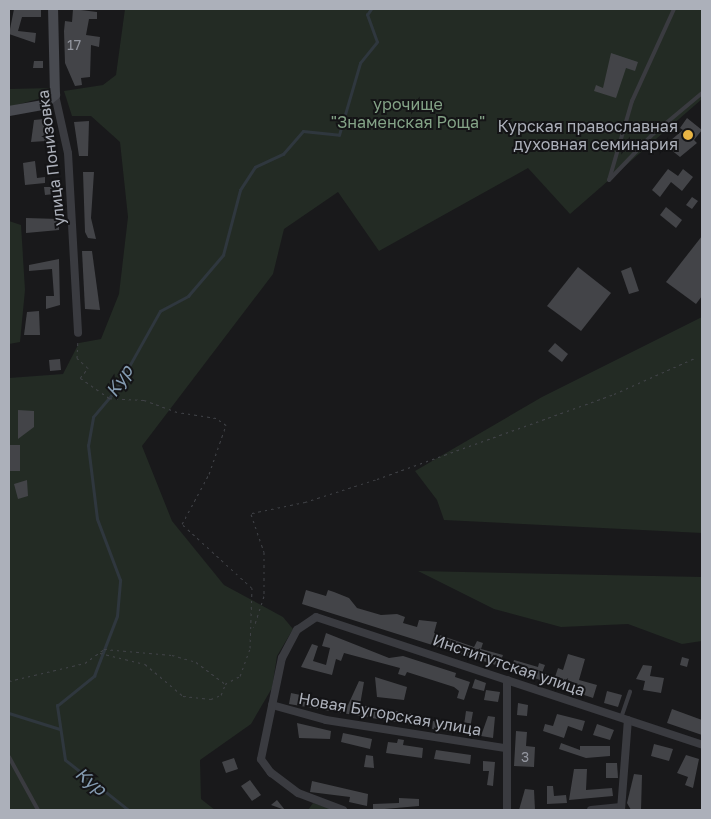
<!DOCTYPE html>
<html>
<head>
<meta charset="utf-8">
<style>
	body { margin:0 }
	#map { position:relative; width:711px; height:819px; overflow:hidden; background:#19191b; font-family:"Golos Text",sans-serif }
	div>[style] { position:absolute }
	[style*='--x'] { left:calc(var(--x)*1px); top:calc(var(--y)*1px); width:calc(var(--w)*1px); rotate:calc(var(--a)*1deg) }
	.green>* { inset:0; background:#232b24 }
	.stream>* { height:2.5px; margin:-1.25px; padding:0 1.25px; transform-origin:1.25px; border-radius:1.25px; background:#2f373e }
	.building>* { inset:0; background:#434448 }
	.path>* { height:1px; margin-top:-0.5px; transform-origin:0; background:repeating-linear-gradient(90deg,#404247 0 2.5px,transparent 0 6.5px) }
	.lane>* { height:4px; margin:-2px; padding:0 2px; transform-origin:2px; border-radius:2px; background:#3a3b40 }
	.street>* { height:8px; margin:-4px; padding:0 4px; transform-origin:4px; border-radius:4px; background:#3a3b40 }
	.secondary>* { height:10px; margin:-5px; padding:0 5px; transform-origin:5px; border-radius:5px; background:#484a50 }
	.dots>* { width:14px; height:14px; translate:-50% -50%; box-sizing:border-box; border:2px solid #141416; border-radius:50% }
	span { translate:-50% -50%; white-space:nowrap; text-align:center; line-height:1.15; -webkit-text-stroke:4px #141416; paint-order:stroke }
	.number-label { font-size:14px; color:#92959e }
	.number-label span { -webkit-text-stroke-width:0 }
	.park-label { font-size:16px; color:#84a387 }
	.poi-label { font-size:16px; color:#acb0ba }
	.right { translate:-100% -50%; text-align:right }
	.street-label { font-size:16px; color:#acb0ba }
	.water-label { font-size:18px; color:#859cb2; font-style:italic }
	.frame { position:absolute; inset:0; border:10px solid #acb0ba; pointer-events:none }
</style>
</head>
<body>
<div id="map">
	<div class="green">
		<div style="clip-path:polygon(125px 9px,702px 9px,702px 99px,570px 214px,528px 168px,379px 251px,338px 192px,284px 229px,273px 274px,142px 446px,172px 521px,224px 585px,283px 617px,293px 629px,277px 656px,272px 688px,251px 724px,200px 760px,201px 799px,215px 810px,9px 810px,9px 378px,63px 374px,79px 343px,101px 339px,119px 294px,128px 217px,120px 142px,91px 116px,72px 116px,64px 91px,103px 85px,116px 75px)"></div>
		<div style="clip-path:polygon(52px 88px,49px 96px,9px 107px,9px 89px)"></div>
		<div style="clip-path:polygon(9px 221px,21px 225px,25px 290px,20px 342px,9px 344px)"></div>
		<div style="clip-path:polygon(702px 317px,702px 533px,444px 520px,437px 500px,415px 471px,542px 397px)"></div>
		<div style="clip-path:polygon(418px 571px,702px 577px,702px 641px,682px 644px,628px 624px,561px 627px,494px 609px)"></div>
		<div style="clip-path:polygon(313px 803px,334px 810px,308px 810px)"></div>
	</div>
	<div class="stream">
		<div style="--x:9;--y:713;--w:53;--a:17.4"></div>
		<div style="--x:128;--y:810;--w:80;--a:-141.6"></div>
		<div style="--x:65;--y:760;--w:55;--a:-98.4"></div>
		<div style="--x:57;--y:706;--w:48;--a:-39"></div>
		<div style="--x:94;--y:676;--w:64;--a:-69"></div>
		<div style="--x:117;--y:616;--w:36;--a:-85"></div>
		<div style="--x:120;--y:580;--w:65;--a:-110.7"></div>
		<div style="--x:97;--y:519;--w:74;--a:-97"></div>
		<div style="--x:88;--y:446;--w:29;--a:-80"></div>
		<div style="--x:93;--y:417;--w:38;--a:-50"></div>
		<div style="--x:117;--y:388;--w:88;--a:-60.8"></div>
		<div style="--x:160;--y:311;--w:32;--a:-28"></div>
		<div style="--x:188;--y:296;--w:54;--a:-49.5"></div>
		<div style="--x:223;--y:255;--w:67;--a:-75.3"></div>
		<div style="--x:240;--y:190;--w:27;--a:-57"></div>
		<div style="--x:255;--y:167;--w:31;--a:-25"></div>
		<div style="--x:283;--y:154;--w:30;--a:-49"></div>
		<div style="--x:303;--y:131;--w:36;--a:6"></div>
		<div style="--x:339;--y:135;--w:75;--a:-73.7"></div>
		<div style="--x:360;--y:63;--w:27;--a:-51"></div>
		<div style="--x:377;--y:42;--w:29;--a:-110"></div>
		<div style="--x:367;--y:15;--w:7;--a:-56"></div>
	</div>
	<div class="building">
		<div style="clip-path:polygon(14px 9px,41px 9px,41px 17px,22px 17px,18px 31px,36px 33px,35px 43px,9px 34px)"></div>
		<div style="clip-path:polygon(73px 9px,97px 12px,97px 19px,89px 19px,86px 35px,100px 37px,99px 47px,91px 45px,90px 77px,81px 78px,82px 85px,75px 86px,65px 63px,64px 31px,65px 21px,72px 22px)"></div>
		<div style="clip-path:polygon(611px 53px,638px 62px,635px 71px,626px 68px,616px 98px,594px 91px,596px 85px,603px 88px)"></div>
		<div style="clip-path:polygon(34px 61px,43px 61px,43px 68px,33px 68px)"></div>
		<div style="clip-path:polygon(687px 118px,702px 130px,694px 140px,697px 143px,680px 157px,665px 145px,683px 130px,680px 128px)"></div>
		<div style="clip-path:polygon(44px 119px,46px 141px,31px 142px,34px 120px)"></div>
		<div style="clip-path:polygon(89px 121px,88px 156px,79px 156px,74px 122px)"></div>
		<div style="clip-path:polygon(35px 161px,37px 178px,45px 177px,45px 183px,25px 185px,23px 163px)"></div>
		<div style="clip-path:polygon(668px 169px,678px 176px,683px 169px,693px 177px,682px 191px,671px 182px,660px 197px,652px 190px)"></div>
		<div style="clip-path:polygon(83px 172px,94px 172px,91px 218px,96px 239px,88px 238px,85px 232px)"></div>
		<div style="clip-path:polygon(44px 187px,53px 187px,54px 194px,45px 195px)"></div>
		<div style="clip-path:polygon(692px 197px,698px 201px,692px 209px,686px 205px)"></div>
		<div style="clip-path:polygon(666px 207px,682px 220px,676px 228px,660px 215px)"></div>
		<div style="clip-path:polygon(26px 218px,59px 219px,59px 230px,26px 233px)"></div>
		<div style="clip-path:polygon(702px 236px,702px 296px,696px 304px,666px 282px)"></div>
		<div style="clip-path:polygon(82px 251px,92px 251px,100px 310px,85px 309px)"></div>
		<div style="clip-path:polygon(59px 259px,60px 305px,46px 309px,46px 296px,54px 296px,52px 269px,29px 271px,29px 265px)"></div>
		<div style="clip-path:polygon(578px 267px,611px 293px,581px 331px,547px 306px)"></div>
		<div style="clip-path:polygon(631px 267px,639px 291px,629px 294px,621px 271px)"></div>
		<div style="clip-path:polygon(39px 311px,40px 335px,24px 335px,27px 312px)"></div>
		<div style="clip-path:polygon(555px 343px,568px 354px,562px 362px,548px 351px)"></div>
		<div style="clip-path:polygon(60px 359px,61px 370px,50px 371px,49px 360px)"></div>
		<div style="clip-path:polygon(18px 410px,34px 411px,34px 427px,18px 439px)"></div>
		<div style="clip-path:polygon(9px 445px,20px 445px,20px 471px,9px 471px)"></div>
		<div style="clip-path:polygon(27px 480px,28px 496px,18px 499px,14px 484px)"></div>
		<div style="clip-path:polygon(306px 590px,326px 596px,328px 590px,334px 592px,349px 598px,357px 608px,381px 615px,397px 614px,405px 617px,403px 623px,417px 627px,419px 620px,437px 622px,434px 633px,474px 647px,477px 641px,483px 643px,481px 649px,503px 655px,499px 666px,302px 604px)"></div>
		<div style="clip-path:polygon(326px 633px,389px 658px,403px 656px,456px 673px,455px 677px,470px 682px,464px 700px,457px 698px,459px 691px,454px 687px,407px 672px,405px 676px,398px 674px,400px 668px,344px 653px,341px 661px,336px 659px,332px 675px,301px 667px,312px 644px,318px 646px,313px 661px,326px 665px,330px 648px,322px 646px)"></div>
		<div style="clip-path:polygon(568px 654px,585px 659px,579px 680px,597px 685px,593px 698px,511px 670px,514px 660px,538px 667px,539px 663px,545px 665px,542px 673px,555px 677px,558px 668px,563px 670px)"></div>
		<div style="clip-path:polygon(682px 657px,689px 659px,687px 667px,680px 665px)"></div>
		<div style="clip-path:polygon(643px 665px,652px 666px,650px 676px,664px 678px,661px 693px,643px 690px,645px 681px,636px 679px)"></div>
		<div style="clip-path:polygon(375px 677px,407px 687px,404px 700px,377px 697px)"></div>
		<div style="clip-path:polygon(475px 679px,486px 683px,484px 691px,472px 688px)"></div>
		<div style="clip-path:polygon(359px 681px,364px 682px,360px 705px,420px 715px,419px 726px,289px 704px,291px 693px,348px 705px)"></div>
		<div style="clip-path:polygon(486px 690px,500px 692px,498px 702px,484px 700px)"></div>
		<div style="clip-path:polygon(607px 691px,622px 695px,618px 707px,604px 703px)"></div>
		<div style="clip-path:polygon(518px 703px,528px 705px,527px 716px,517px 715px)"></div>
		<div style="clip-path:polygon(672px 709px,702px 720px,702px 735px,667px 723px)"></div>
		<div style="clip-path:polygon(466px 711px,473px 712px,469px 734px,432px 729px,433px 721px,464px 725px)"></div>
		<div style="clip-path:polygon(557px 714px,585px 721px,582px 731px,568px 726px,564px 738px,543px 731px,545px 724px,553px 726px)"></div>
		<div style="clip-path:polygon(488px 716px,495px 717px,493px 738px,481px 736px)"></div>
		<div style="clip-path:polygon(297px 723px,331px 731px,330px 739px,299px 738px)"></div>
		<div style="clip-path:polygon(597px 724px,614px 730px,610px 740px,593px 735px)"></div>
		<div style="clip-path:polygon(516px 731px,527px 732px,526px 746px,535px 747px,534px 767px,514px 766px)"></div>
		<div style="clip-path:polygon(343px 733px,372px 739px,370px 749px,341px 742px)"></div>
		<div style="clip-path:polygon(398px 739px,404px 740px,403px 745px,423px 748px,422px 758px,386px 753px,388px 742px,397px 743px)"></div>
		<div style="clip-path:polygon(561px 743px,580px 750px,580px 746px,610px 746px,610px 756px,586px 758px,559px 749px)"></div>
		<div style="clip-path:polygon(654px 744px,673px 749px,669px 761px,651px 756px)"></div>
		<div style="clip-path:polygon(436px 750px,471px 755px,470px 764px,434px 759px)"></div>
		<div style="clip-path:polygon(366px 755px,373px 756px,374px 768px,364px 767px)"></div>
		<div style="clip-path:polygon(686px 755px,699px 759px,693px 788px,685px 785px,688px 777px,677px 773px)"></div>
		<div style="clip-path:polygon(234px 758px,238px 769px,226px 773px,222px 762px)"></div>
		<div style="clip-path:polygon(483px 761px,495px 762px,493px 786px,487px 785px,489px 771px,483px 771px)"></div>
		<div style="clip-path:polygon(606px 763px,617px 763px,618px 778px,606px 778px)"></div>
		<div style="clip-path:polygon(574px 769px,587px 769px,586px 790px,612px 788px,613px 796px,569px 800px)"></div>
		<div style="clip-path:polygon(634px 774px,642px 775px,641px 810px,631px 810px,627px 803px)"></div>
		<div style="clip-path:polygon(250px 780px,261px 795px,252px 801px,241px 786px)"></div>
		<div style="clip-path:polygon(312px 781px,368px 794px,367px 806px,349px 802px,350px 797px,310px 792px)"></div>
		<div style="clip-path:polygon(547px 786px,553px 786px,554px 796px,566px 795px,567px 803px,547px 804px)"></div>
		<div style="clip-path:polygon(525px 789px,534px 790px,535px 810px,519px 810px)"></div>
		<div style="clip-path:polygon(399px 798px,419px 799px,419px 806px,373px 810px,373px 804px,399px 803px)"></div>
		<div style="clip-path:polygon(277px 800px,285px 810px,271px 805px)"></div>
	</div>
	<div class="path">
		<div style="--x:252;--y:513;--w:54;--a:-11.7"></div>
		<div style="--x:305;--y:502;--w:76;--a:-17.7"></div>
		<div style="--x:377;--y:479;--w:252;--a:-19.7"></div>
		<div style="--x:614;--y:394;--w:89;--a:-24"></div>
		<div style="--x:251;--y:514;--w:40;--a:71.1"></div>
		<div style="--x:264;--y:552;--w:44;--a:90"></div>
		<div style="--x:264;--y:596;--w:33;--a:108"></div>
		<div style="--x:100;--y:653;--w:46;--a:13.7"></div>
		<div style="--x:145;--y:664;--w:50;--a:40.1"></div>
		<div style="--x:183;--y:696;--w:28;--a:6"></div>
		<div style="--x:211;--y:699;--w:11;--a:-22"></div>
		<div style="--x:221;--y:695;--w:11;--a:-68"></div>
		<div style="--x:9;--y:681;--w:78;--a:-13.3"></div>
		<div style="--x:85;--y:663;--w:24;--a:-36"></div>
		<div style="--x:104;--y:649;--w:68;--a:5"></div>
		<div style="--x:172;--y:655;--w:25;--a:16"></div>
		<div style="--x:196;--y:662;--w:36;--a:37"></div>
		<div style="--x:225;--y:684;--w:17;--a:-28"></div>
		<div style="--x:240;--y:676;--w:30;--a:-70"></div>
		<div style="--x:250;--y:648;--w:60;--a:-88.1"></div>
		<div style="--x:252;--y:588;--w:95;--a:-137.6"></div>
		<div style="--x:182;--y:524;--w:57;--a:-61.6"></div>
		<div style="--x:209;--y:474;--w:52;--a:-70.9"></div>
		<div style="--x:226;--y:425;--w:12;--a:-145"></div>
		<div style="--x:216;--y:418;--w:39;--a:-171"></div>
		<div style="--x:177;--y:412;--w:35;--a:-160"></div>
		<div style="--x:144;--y:400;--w:35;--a:-177"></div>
		<div style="--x:109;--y:398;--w:35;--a:-145"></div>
		<div style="--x:80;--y:378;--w:13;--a:-51"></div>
		<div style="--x:88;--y:368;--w:15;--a:-138"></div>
		<div style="--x:77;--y:358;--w:18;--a:-87"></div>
	</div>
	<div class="lane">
		<div style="--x:674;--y:9;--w:101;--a:114.5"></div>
		<div style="--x:632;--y:101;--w:82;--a:106.2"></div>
		<div style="--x:609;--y:180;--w:64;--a:-46.3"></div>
		<div style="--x:653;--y:134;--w:64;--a:-39.9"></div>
		<div style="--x:621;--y:718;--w:28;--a:-71"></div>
		<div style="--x:9;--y:757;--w:60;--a:61.3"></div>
	</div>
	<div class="street">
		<div style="--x:55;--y:95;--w:59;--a:77.4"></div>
		<div style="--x:68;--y:153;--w:180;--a:86.8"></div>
		<div style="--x:272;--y:705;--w:56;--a:15.5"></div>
		<div style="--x:326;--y:720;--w:180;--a:8.9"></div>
		<div style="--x:343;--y:810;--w:48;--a:-159.3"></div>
		<div style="--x:298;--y:793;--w:34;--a:-143"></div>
		<div style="--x:271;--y:773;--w:17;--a:-126"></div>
		<div style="--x:261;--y:759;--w:103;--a:-78.3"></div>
		<div style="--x:282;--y:658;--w:32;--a:-62"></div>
		<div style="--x:297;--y:630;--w:23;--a:-34"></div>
		<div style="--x:316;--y:617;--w:407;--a:18.3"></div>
		<div style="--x:507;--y:810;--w:130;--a:-90"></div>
		<div style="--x:591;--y:810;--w:30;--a:-6"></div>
		<div style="--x:621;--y:810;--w:90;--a:-85.6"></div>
	</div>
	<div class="secondary">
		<div style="--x:9;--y:111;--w:35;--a:-10"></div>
		<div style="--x:43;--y:105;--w:16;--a:-40"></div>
		<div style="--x:55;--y:95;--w:86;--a:-91.3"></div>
	</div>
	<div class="dots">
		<div style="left:688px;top:135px;background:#e8b444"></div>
	</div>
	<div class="number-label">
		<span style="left:74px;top:45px">17</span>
		<span style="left:525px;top:757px">3</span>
	</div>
	<div class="park-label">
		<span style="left:408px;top:113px">урочище<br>"Знаменская Роща"</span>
	</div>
	<div class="poi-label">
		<span class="right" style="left:678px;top:135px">Курская православная<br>духовная семинария</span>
	</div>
	<div class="street-label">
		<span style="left:51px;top:158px;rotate:-97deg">улица Понизовка</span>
		<span style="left:509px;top:665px;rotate:19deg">Институтская улица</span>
		<span style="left:390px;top:714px;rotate:10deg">Новая Бугорская улица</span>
	</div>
	<div class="water-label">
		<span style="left:119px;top:381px;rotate:-57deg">Кур</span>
		<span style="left:91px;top:781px;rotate:39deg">Кур</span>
	</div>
	<div class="frame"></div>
</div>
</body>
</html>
